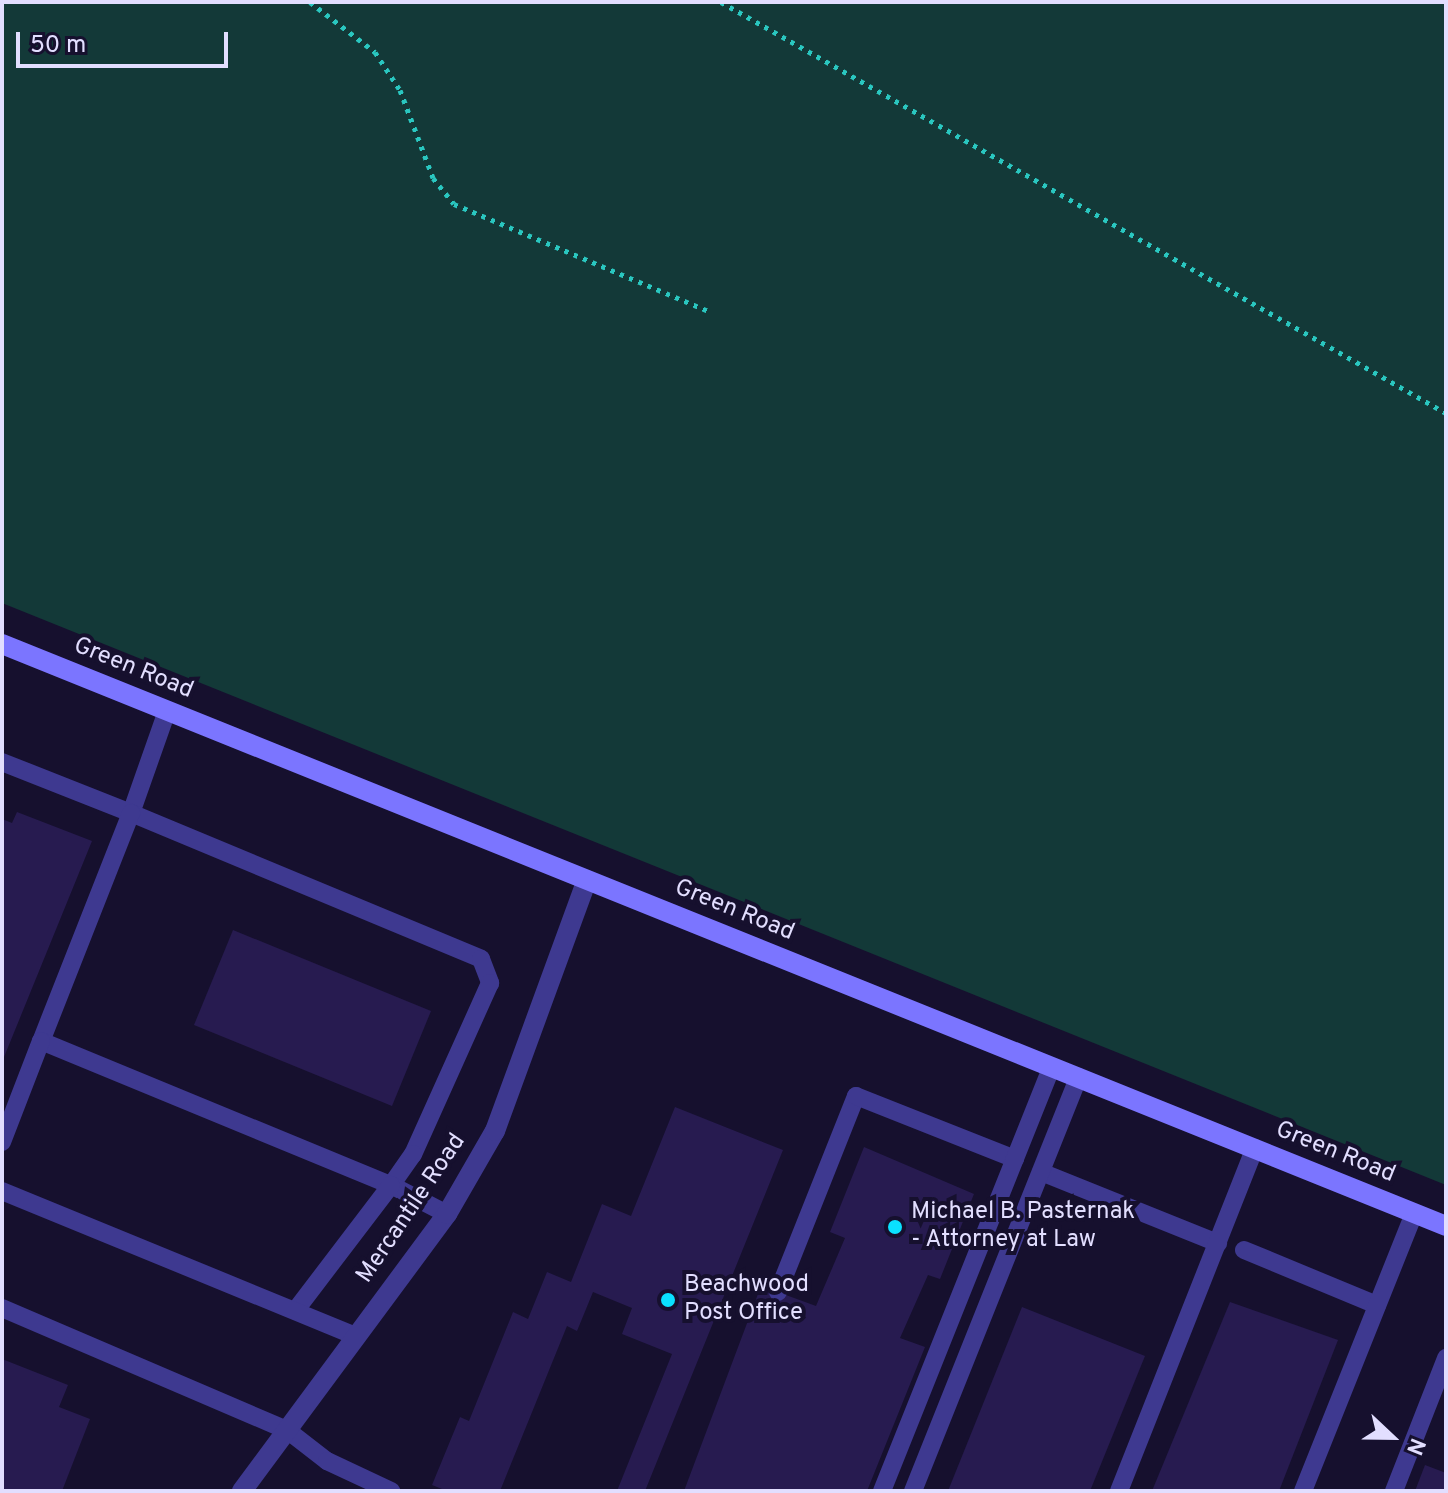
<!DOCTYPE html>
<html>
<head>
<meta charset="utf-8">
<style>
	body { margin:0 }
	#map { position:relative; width:1448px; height:1493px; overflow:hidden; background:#16102e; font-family:Overpass,sans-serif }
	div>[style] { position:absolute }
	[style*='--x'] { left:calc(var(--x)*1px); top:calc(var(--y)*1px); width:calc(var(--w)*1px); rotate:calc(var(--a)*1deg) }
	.green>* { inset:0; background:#133938 }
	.building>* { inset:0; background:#271b50 }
	.path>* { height:5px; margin-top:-2.5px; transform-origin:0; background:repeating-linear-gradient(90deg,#2ac7c0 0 4px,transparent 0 10px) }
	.service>* { height:18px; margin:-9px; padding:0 9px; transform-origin:9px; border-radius:9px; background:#3e3990 }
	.minor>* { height:20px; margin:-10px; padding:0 10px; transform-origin:10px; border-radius:10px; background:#3e3990 }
	.secondary>* { height:20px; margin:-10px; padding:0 10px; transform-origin:10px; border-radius:10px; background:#7b75ff }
	.dots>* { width:22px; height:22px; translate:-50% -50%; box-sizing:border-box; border:4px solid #16102e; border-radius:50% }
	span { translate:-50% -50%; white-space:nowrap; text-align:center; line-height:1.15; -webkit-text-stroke:8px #16102e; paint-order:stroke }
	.street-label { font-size:24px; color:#e2deff }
	.poi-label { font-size:24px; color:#e2deff }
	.left { translate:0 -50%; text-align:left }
	.frame { position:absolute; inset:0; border:4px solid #e2deff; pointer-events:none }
	.north { position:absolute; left:1352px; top:1397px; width:80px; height:80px; -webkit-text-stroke:6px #16102e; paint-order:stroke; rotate:112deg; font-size:22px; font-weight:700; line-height:32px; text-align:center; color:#e2deff }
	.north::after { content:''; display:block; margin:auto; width:28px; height:36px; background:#e2deff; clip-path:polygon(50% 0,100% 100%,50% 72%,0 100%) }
	.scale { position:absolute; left:16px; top:32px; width:212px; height:36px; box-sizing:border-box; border:4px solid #e2deff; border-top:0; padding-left:10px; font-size:24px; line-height:28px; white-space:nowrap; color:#e2deff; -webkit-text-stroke:6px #16102e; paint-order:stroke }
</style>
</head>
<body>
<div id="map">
	<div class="green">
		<div style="clip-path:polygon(2px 2px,1446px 2px,1446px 1185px,2px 603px)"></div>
	</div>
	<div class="building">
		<div style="clip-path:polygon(17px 812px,92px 841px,2px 1062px,2px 819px,12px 823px)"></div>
		<div style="clip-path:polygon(233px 930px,431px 1011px,392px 1106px,194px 1025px)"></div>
		<div style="clip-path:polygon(675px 1107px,783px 1150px,645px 1491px,617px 1491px,672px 1354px,622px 1334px,632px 1308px,593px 1292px,577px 1331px,567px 1326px,500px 1491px,447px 1491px,432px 1485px,460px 1417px,469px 1421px,513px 1312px,528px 1319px,547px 1272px,571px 1282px,602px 1204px,631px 1216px)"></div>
		<div style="clip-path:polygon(864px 1147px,974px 1194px,940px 1279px,928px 1275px,900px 1338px,925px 1347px,867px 1491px,684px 1491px,761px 1286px,816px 1306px,845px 1238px,830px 1232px)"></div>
		<div style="clip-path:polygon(1230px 1302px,1338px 1340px,1279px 1491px,1152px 1491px)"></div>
		<div style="clip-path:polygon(1022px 1307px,1145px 1356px,1090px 1491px,948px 1491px)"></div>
		<div style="clip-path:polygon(2px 1359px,68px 1385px,59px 1407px,90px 1419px,62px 1491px,2px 1491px)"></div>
		<div style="clip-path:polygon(1425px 1465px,1446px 1473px,1446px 1491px,1415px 1491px)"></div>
	</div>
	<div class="path">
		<div style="--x:310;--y:2;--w:82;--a:37.6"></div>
		<div style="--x:375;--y:52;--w:45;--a:56.7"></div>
		<div style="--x:400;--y:90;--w:94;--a:69.4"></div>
		<div style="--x:433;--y:178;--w:33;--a:51"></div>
		<div style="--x:454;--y:204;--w:276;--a:22.8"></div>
		<div style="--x:721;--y:2;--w:833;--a:29.55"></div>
	</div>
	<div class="service">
		<div style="--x:167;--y:711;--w:108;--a:109.4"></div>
		<div style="--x:131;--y:813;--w:379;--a:22.6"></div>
		<div style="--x:481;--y:959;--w:26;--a:69"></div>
		<div style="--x:490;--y:983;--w:188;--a:114.2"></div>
		<div style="--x:413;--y:1154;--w:38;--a:125"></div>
		<div style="--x:391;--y:1185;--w:63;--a:27.4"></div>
		<div style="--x:2;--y:762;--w:139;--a:21.6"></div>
		<div style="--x:131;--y:813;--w:245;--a:111.5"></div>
		<div style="--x:41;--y:1041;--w:378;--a:22.4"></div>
		<div style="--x:391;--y:1185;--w:158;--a:127.3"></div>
		<div style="--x:2;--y:1142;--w:108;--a:-68.9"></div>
		<div style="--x:1041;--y:1172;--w:191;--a:21.9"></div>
		<div style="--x:2;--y:1191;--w:383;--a:22.3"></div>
		<div style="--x:1244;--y:1250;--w:144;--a:22.5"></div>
		<div style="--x:778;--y:1292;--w:211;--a:-68.3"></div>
		<div style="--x:856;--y:1096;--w:171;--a:21.6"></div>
		<div style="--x:2;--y:1308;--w:310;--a:23.2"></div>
		<div style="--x:287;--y:1430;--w:51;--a:37.8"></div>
		<div style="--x:327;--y:1461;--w:71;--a:25.1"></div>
		<div style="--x:882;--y:1491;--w:457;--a:-68.2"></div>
		<div style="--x:913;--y:1491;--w:446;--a:-68.2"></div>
		<div style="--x:1119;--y:1491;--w:369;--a:-68.4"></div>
		<div style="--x:1303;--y:1491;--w:299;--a:-68.2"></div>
		<div style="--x:1394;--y:1491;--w:143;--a:-68.6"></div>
	</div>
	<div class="minor">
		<div style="--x:242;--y:1491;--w:345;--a:-53.5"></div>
		<div style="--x:447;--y:1214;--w:96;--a:-60"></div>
		<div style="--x:495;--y:1131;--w:267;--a:-69.9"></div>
	</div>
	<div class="secondary">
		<div style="--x:2;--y:644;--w:1557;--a:21.95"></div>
	</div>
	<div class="dots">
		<div style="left:895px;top:1227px;background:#0ae1ff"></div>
		<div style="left:668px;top:1300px;background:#0ae1ff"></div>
	</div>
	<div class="street-label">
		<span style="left:133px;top:669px;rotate:22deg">Green Road</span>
		<span style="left:734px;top:911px;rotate:22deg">Green Road</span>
		<span style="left:1335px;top:1153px;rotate:22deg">Green Road</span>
		<span style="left:412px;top:1209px;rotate:-56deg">Mercantile Road</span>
	</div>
	<div class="poi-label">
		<span class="left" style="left:911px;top:1227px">Michael B. Pasternak<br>- Attorney at Law</span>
		<span class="left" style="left:684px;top:1300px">Beachwood<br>Post Office</span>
	</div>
	<div class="frame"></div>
	<div class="north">N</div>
	<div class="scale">50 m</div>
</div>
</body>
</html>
